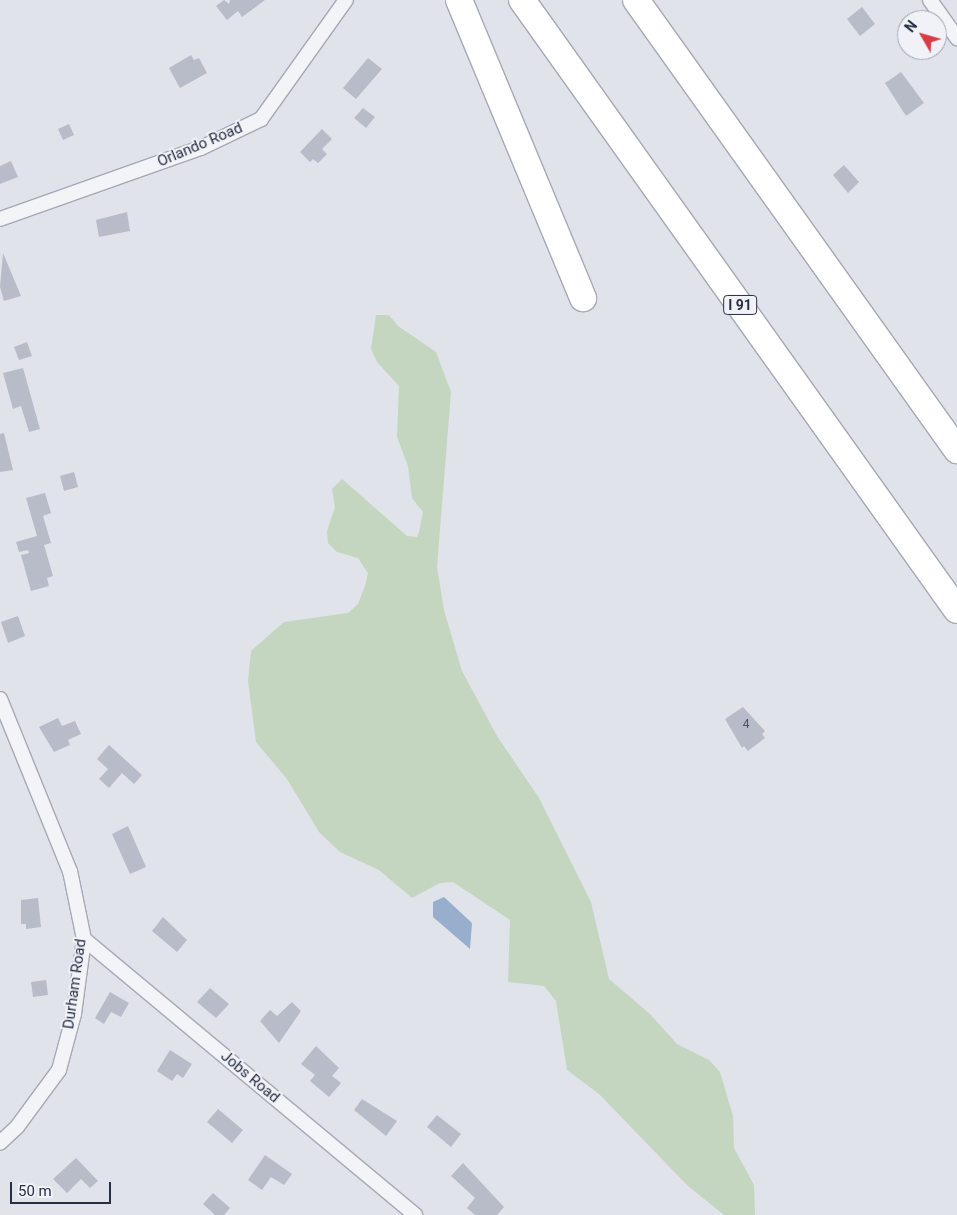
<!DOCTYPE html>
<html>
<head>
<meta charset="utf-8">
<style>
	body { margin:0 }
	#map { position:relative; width:957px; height:1215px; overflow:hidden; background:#e0e3ea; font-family:Roboto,sans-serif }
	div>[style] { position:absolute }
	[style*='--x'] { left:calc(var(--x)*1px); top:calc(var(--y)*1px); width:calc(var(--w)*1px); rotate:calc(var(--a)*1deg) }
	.green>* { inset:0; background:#c4d5c0 }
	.water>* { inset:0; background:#98aecd }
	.building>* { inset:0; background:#b7bcc8 }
	.roads { filter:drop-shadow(1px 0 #a5a9b5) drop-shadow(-1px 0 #a5a9b5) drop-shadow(0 1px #a5a9b5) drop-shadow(0 -1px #a5a9b5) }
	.minor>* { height:14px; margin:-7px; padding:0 7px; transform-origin:7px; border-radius:7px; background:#f3f4f8 }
	.motorway>* { height:26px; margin:-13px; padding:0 13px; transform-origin:13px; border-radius:13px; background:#fff }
	span { translate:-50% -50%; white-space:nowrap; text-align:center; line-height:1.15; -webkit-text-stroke:4px #f0f2f7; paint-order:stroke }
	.number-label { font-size:12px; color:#4b5264 }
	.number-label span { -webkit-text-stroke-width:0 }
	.shield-label span { padding:1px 4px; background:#f0f2f7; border:1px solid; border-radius:4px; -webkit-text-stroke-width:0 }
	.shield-label { font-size:14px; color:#272f43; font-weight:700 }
	.street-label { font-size:15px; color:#272f43 }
	.north { position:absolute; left:897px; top:10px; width:50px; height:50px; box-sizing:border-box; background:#f0f2f7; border:1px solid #a0a4af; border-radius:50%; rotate:308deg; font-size:14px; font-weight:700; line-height:20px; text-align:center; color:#272f43 }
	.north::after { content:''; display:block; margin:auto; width:18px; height:22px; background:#d93b47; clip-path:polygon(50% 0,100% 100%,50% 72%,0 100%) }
	.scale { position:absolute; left:10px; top:1182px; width:101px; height:22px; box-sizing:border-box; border:2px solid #272f43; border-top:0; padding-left:6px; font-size:15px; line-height:18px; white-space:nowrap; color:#272f43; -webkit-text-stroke:4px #f0f2f7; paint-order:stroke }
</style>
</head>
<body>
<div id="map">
	<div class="green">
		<div style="clip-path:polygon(376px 315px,389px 315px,398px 326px,436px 352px,451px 392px,437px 567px,444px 610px,462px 671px,497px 736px,539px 798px,591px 902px,609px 979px,651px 1015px,677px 1044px,709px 1060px,720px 1072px,733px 1116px,734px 1148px,754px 1185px,755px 1215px,724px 1215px,688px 1186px,599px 1094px,567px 1070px,556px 1001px,544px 986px,508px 982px,510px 920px,453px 882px,440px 883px,412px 898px,379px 870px,340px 852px,319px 832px,287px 779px,256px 742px,248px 681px,251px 651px,284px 622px,348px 613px,358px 604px,365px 586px,368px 573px,358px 558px,337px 552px,328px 543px,327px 531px,335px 507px,332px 489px,342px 479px,407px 536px,417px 537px,419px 532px,423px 512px,412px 498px,408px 466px,397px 437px,399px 386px,377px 362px,371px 349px)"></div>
	</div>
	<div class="water">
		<div style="clip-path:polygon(444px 897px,472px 923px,470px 949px,433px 917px,433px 902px)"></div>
	</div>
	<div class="building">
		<div style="clip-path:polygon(224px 0,229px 4px,230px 0,265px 0,242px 17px,238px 11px,227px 20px,216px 6px)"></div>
		<div style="clip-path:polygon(862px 7px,875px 24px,860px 36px,847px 19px)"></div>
		<div style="clip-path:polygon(191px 55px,194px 60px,199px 58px,207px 73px,180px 88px,169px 68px)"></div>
		<div style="clip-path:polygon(368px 58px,382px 69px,356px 99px,343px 88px)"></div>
		<div style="clip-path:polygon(901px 72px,924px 103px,906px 116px,885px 83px)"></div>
		<div style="clip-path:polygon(363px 108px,375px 117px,366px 128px,354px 118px)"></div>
		<div style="clip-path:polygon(69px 124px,74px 135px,63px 140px,58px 129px)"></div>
		<div style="clip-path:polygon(322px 129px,332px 139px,322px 149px,327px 154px,318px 163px,313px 159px,310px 162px,300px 152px)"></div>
		<div style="clip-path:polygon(11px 161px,18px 177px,0 184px,0 166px)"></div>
		<div style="clip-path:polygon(844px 165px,859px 182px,848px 193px,833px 175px)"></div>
		<div style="clip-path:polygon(127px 212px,130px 231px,99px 237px,96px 220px)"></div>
		<div style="clip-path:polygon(3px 253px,21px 296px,4px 301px,0 287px)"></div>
		<div style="clip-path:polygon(27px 342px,32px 356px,19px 360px,14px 347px)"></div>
		<div style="clip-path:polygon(23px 368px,40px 429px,29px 432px,21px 406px,13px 409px,3px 373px)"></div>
		<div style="clip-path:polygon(4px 433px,13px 470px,0 472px,0 434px)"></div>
		<div style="clip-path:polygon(74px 472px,78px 487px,64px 491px,60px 476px)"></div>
		<div style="clip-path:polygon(45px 493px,51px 513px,43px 516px,51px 543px,44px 545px,53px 576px,47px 578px,49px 586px,31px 591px,21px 555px,29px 553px,28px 550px,19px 552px,16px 542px,37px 536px,26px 498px)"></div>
		<div style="clip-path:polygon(18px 616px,25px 636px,8px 643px,1px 622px)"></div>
		<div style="clip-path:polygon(743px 707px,765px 731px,762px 734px,765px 738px,748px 751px,744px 746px,742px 748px,725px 719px)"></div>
		<div style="clip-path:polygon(58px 718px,62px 726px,75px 721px,81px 734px,68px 740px,70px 745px,54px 752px,39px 727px)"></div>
		<div style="clip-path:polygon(109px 745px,142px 775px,134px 784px,122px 773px,109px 788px,99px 779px,108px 769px,97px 759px)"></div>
		<div style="clip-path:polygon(128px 826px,146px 867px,130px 874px,112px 834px)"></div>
		<div style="clip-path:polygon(38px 898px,41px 927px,26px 929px,26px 924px,21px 924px,21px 900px)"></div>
		<div style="clip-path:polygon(163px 917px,187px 940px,177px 952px,152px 931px)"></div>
		<div style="clip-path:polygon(46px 980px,48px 995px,33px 997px,31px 982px)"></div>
		<div style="clip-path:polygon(210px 988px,229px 1004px,216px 1018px,197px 1002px)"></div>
		<div style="clip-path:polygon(110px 992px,129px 1003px,121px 1017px,111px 1012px,104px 1024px,95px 1018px)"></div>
		<div style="clip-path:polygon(292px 1002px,301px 1011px,279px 1043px,260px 1021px,270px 1010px,277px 1016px)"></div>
		<div style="clip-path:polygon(316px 1046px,339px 1068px,332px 1076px,341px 1083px,329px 1097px,310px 1081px,315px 1075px,301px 1064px)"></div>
		<div style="clip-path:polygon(170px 1050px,192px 1064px,183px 1078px,177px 1074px,172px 1081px,157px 1071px)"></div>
		<div style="clip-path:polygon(362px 1099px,397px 1121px,386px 1136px,354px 1110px)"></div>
		<div style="clip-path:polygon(218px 1109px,243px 1130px,232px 1143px,207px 1122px)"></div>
		<div style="clip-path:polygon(437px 1115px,461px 1134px,451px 1147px,427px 1127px)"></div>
		<div style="clip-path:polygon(265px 1155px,292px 1174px,284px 1185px,271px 1177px,262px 1190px,248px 1180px)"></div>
		<div style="clip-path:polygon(76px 1158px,98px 1181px,90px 1188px,81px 1179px,67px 1193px,53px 1179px)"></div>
		<div style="clip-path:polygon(463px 1163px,504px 1207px,497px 1215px,475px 1215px,467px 1208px,475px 1198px,451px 1176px)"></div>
		<div style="clip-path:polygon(213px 1193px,230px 1208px,224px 1215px,215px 1215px,203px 1204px)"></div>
	</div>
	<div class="roads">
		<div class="minor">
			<div style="--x:930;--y:0;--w:47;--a:54.6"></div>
			<div style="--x:0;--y:219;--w:213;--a:-19.5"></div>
			<div style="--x:201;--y:148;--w:67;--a:-25.8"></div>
			<div style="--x:261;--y:119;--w:146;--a:-54.5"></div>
			<div style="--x:0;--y:699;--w:186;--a:67.9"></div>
			<div style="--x:70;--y:871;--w:69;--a:78.4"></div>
			<div style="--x:84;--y:939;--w:76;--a:97.6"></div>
			<div style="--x:74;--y:1014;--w:58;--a:105"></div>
			<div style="--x:59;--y:1070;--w:71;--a:126.4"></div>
			<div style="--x:17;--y:1127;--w:23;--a:137"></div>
			<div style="--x:84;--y:939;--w:431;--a:39.8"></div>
		</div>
		<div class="motorway">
			<div style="--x:459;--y:0;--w:323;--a:67.4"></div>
			<div style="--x:522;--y:0;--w:749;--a:54.51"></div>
			<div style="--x:636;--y:0;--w:553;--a:54.5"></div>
		</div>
	</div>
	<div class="number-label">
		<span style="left:746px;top:725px">4</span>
	</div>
	<div class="shield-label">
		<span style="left:740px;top:305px">I 91</span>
	</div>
	<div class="street-label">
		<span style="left:200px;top:145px;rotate:-23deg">Orlando Road</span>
		<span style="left:75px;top:984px;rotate:-82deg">Durham Road</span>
		<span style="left:250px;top:1077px;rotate:40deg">Jobs Road</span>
	</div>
	<div class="north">N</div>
	<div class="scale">50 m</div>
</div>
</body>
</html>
